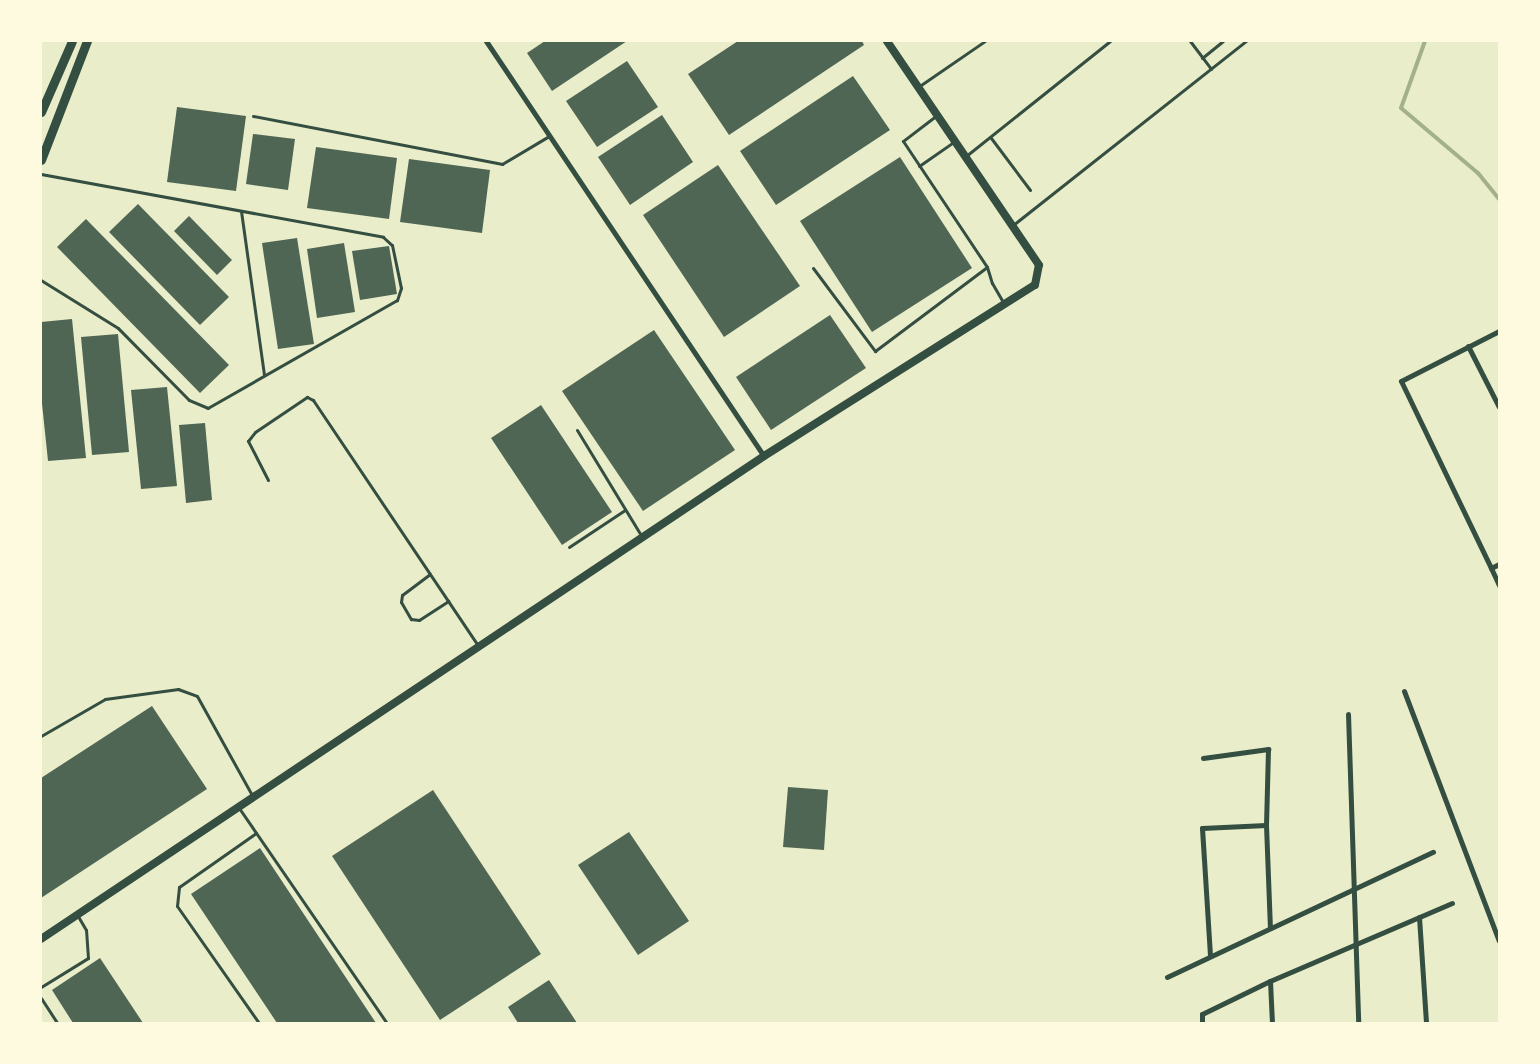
<!DOCTYPE html>
<html>
<head>
<meta charset="utf-8">
<style>
	body { margin:0 }
	#map { position:relative; width:1540px; height:1064px; overflow:hidden; background:#e9edc9; font-family:"Fira Sans Condensed",sans-serif }
	div>[style] { position:absolute }
	[style*='--x'] { left:calc(var(--x)*1px); top:calc(var(--y)*1px); width:calc(var(--w)*1px); rotate:calc(var(--a)*1deg) }
	.stream>* { height:4px; margin:-2px; padding:0 2px; transform-origin:2px; border-radius:2px; background:#a3b18a }
	.building>* { inset:0; background:#4f6655 }
	.service>* { height:3px; margin:-1.5px; padding:0 1.5px; transform-origin:1.5px; border-radius:1.5px; background:#344e41 }
	.minor>* { height:5px; margin:-2.5px; padding:0 2.5px; transform-origin:2.5px; border-radius:2.5px; background:#344e41 }
	.tertiary>* { height:8px; margin:-4px; padding:0 4px; transform-origin:4px; border-radius:4px; background:#344e41 }
	.secondary>* { height:9px; margin:-4.5px; padding:0 4.5px; transform-origin:4.5px; border-radius:4.5px; background:#344e41 }
	span { translate:-50% -50%; white-space:nowrap; text-align:center; line-height:1.15; -webkit-text-stroke:5px #fefae0; paint-order:stroke }
	.frame { position:absolute; inset:0; border:42px solid #fefae0; pointer-events:none }
</style>
</head>
<body>
<div id="map">
	<div class="stream">
		<div style="--x:1425;--y:41;--w:71;--a:109.7"></div>
		<div style="--x:1401;--y:108;--w:101;--a:40.2"></div>
		<div style="--x:1478;--y:173;--w:33;--a:51"></div>
	</div>
	<div class="building">
		<div style="clip-path:polygon(545px 41px,627px 41px,552px 91px,527px 53px)"></div>
		<div style="clip-path:polygon(738px 41px,862px 41px,864px 45px,729px 135px,688px 74px)"></div>
		<div style="clip-path:polygon(627px 61px,658px 107px,597px 147px,566px 101px)"></div>
		<div style="clip-path:polygon(853px 76px,890px 130px,776px 205px,740px 151px)"></div>
		<div style="clip-path:polygon(177px 107px,246px 116px,236px 191px,167px 182px)"></div>
		<div style="clip-path:polygon(662px 115px,693px 162px,630px 205px,598px 157px)"></div>
		<div style="clip-path:polygon(253px 134px,295px 139px,288px 190px,246px 184px)"></div>
		<div style="clip-path:polygon(316px 147px,397px 158px,389px 219px,307px 208px)"></div>
		<div style="clip-path:polygon(900px 157px,972px 268px,872px 332px,800px 221px)"></div>
		<div style="clip-path:polygon(409px 159px,490px 170px,482px 233px,400px 222px)"></div>
		<div style="clip-path:polygon(718px 165px,800px 286px,724px 337px,643px 215px)"></div>
		<div style="clip-path:polygon(138px 204px,229px 297px,200px 325px,109px 232px)"></div>
		<div style="clip-path:polygon(189px 216px,232px 260px,217px 275px,174px 231px)"></div>
		<div style="clip-path:polygon(86px 219px,229px 365px,200px 393px,57px 247px)"></div>
		<div style="clip-path:polygon(297px 238px,314px 344px,278px 349px,262px 243px)"></div>
		<div style="clip-path:polygon(344px 243px,355px 312px,317px 318px,307px 249px)"></div>
		<div style="clip-path:polygon(389px 246px,397px 294px,360px 300px,352px 251px)"></div>
		<div style="clip-path:polygon(830px 315px,866px 368px,771px 430px,736px 377px)"></div>
		<div style="clip-path:polygon(72px 319px,86px 458px,48px 461px,41px 394px,41px 322px)"></div>
		<div style="clip-path:polygon(654px 330px,735px 450px,643px 511px,562px 391px)"></div>
		<div style="clip-path:polygon(118px 334px,129px 452px,92px 455px,81px 337px)"></div>
		<div style="clip-path:polygon(167px 387px,177px 486px,141px 489px,131px 390px)"></div>
		<div style="clip-path:polygon(541px 405px,612px 512px,562px 545px,491px 438px)"></div>
		<div style="clip-path:polygon(205px 423px,212px 500px,186px 503px,179px 425px)"></div>
		<div style="clip-path:polygon(152px 706px,207px 789px,41px 898px,41px 778px)"></div>
		<div style="clip-path:polygon(788px 787px,828px 790px,824px 850px,783px 847px)"></div>
		<div style="clip-path:polygon(433px 790px,541px 954px,440px 1020px,332px 856px)"></div>
		<div style="clip-path:polygon(629px 832px,689px 921px,638px 955px,578px 865px)"></div>
		<div style="clip-path:polygon(260px 848px,376px 1023px,277px 1023px,191px 894px)"></div>
		<div style="clip-path:polygon(100px 958px,143px 1023px,73px 1023px,52px 990px)"></div>
		<div style="clip-path:polygon(549px 980px,577px 1023px,518px 1023px,508px 1007px)"></div>
	</div>
	<div class="service">
		<div style="--x:1190;--y:41;--w:35;--a:53"></div>
		<div style="--x:1202;--y:58;--w:27;--a:-39"></div>
		<div style="--x:918;--y:87;--w:81;--a:-34.5"></div>
		<div style="--x:937;--y:115;--w:43;--a:142.6"></div>
		<div style="--x:903;--y:141;--w:151;--a:56.3"></div>
		<div style="--x:987;--y:267;--w:17;--a:73"></div>
		<div style="--x:992;--y:283;--w:24;--a:60"></div>
		<div style="--x:253;--y:116;--w:254;--a:10.9"></div>
		<div style="--x:502;--y:164;--w:55;--a:-30.8"></div>
		<div style="--x:991;--y:138;--w:65;--a:53.1"></div>
		<div style="--x:966;--y:156;--w:184;--a:-38.6"></div>
		<div style="--x:919;--y:166;--w:44;--a:-34.8"></div>
		<div style="--x:41;--y:174;--w:348;--a:10.4"></div>
		<div style="--x:383;--y:237;--w:12;--a:42"></div>
		<div style="--x:392;--y:245;--w:44;--a:78.2"></div>
		<div style="--x:401;--y:288;--w:13;--a:108"></div>
		<div style="--x:397;--y:300;--w:218;--a:150.3"></div>
		<div style="--x:208;--y:408;--w:21;--a:-157"></div>
		<div style="--x:189;--y:400;--w:101;--a:-134.6"></div>
		<div style="--x:118;--y:328;--w:91;--a:-148.1"></div>
		<div style="--x:241;--y:211;--w:166;--a:82"></div>
		<div style="--x:1013;--y:225;--w:297;--a:-38.3"></div>
		<div style="--x:813;--y:268;--w:104;--a:53.2"></div>
		<div style="--x:875;--y:351;--w:140;--a:-36.9"></div>
		<div style="--x:577;--y:430;--w:125;--a:58.7"></div>
		<div style="--x:268;--y:480;--w:44;--a:-117.1"></div>
		<div style="--x:248;--y:441;--w:11;--a:-52"></div>
		<div style="--x:255;--y:432;--w:63;--a:-33.9"></div>
		<div style="--x:307;--y:397;--w:7;--a:27"></div>
		<div style="--x:313;--y:400;--w:296;--a:56.1"></div>
		<div style="--x:569;--y:547;--w:67;--a:-33.5"></div>
		<div style="--x:430;--y:574;--w:35;--a:143"></div>
		<div style="--x:402;--y:595;--w:7;--a:98"></div>
		<div style="--x:401;--y:602;--w:20;--a:60"></div>
		<div style="--x:411;--y:619;--w:8;--a:7"></div>
		<div style="--x:419;--y:620;--w:35;--a:-33"></div>
		<div style="--x:41;--y:736;--w:74;--a:-30"></div>
		<div style="--x:105;--y:699;--w:74;--a:-7.8"></div>
		<div style="--x:178;--y:689;--w:20;--a:20"></div>
		<div style="--x:197;--y:696;--w:115;--a:61"></div>
		<div style="--x:239;--y:808;--w:261;--a:55.5"></div>
		<div style="--x:256;--y:833;--w:94;--a:145"></div>
		<div style="--x:179;--y:887;--w:19;--a:96"></div>
		<div style="--x:177;--y:906;--w:143;--a:55"></div>
		<div style="--x:41;--y:987;--w:55;--a:-31.7"></div>
		<div style="--x:88;--y:958;--w:28;--a:-94"></div>
		<div style="--x:86;--y:930;--w:16;--a:-120"></div>
		<div style="--x:41;--y:998;--w:30;--a:57"></div>
	</div>
	<div class="minor">
		<div style="--x:486;--y:41;--w:500;--a:56.2"></div>
		<div style="--x:1499;--y:331;--w:110;--a:153"></div>
		<div style="--x:1401;--y:381;--w:208;--a:64.3"></div>
		<div style="--x:1491;--y:568;--w:9;--a:-27"></div>
		<div style="--x:1468;--y:346;--w:68;--a:63.1"></div>
		<div style="--x:1491;--y:568;--w:19;--a:65"></div>
		<div style="--x:1404;--y:691;--w:267;--a:69.2"></div>
		<div style="--x:1348;--y:714;--w:309;--a:88.1"></div>
		<div style="--x:1203;--y:758;--w:66;--a:-7.9"></div>
		<div style="--x:1268;--y:749;--w:76;--a:91.5"></div>
		<div style="--x:1266;--y:825;--w:64;--a:177.3"></div>
		<div style="--x:1202;--y:828;--w:127;--a:86.4"></div>
		<div style="--x:1266;--y:825;--w:102;--a:87.8"></div>
		<div style="--x:1419;--y:917;--w:106;--a:86.2"></div>
		<div style="--x:1167;--y:977;--w:294;--a:-25.2"></div>
		<div style="--x:1270;--y:981;--w:42;--a:87.3"></div>
		<div style="--x:1202;--y:1023;--w:9;--a:-90"></div>
		<div style="--x:1202;--y:1014;--w:76;--a:-25.9"></div>
		<div style="--x:1270;--y:981;--w:198;--a:-23.2"></div>
	</div>
	<div class="tertiary">
		<div style="--x:41;--y:939;--w:869;--a:-33.74"></div>
		<div style="--x:764;--y:456;--w:320;--a:-32.3"></div>
		<div style="--x:1035;--y:285;--w:20;--a:-79"></div>
		<div style="--x:1039;--y:265;--w:271;--a:-124.2"></div>
	</div>
	<div class="secondary">
		<div style="--x:41;--y:112;--w:77;--a:-66.4"></div>
		<div style="--x:41;--y:160;--w:128;--a:-68.9"></div>
	</div>
	<div class="frame"></div>
</div>
</body>
</html>
